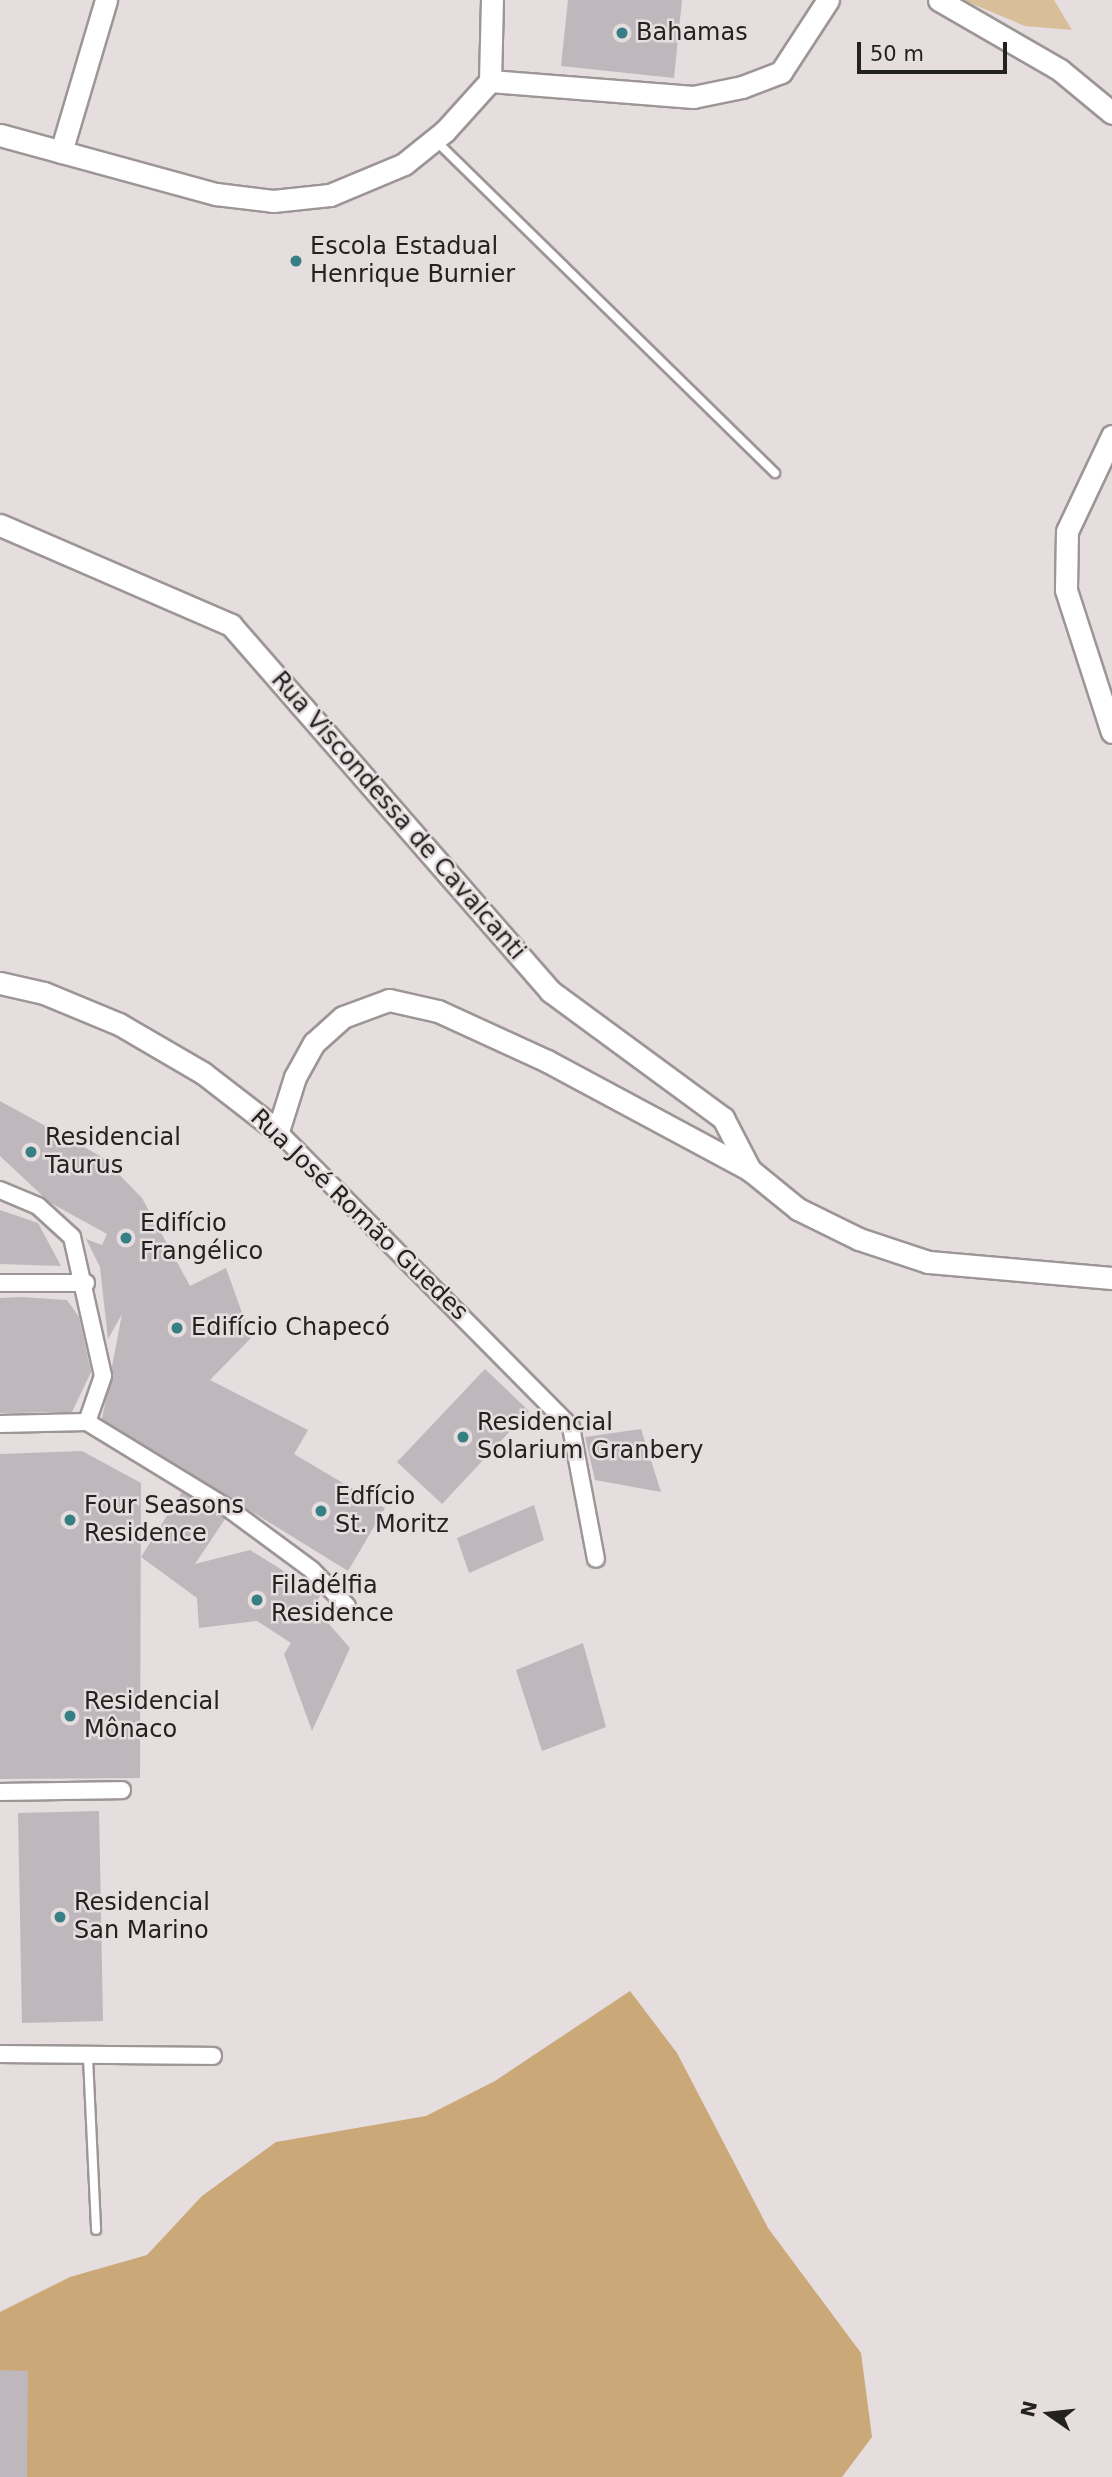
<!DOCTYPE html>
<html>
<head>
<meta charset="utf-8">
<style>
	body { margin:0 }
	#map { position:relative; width:1112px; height:2477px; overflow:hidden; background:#e5ddde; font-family:"DejaVu Sans",sans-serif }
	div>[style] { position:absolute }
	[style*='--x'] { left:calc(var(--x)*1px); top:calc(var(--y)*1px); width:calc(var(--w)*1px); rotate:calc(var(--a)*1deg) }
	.green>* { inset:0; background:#d9be9a }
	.forest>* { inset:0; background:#caa878 }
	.building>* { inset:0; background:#beb7bc }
	.roads { filter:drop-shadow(2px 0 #9d9596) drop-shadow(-2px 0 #9d9596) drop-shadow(0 2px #9d9596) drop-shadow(0 -2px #9d9596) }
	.lane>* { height:8px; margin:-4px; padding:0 4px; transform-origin:4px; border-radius:4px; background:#fff }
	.street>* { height:16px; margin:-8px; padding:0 8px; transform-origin:8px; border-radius:8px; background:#fff }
	.secondary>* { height:21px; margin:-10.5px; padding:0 10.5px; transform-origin:10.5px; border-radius:10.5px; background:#fff }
	.dots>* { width:19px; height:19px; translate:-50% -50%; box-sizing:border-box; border:4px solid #e5ddde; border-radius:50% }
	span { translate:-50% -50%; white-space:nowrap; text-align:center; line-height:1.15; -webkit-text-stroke:5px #e5ddde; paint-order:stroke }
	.poi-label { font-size:24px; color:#242121 }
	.left { translate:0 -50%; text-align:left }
	.street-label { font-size:24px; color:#242121 }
	.north { position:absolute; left:1014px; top:2379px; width:70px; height:70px; -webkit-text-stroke:5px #e5ddde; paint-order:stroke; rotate:284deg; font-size:19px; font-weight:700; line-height:28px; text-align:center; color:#242121 }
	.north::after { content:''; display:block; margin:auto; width:24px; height:32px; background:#242121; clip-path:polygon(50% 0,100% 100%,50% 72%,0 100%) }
	.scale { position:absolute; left:857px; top:42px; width:150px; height:32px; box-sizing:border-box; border:4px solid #242121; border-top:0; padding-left:9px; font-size:21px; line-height:24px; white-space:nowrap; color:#242121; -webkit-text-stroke:5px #e5ddde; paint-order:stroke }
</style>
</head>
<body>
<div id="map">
	<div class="green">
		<div style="clip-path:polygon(963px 0,1054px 0,1072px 30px,1025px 26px)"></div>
	</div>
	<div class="forest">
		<div style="clip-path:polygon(630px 1991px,677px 2053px,768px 2228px,861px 2353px,872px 2437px,842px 2477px,16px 2477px,0 2390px,0 2312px,70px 2277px,147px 2255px,202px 2196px,276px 2142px,426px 2116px,495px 2081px)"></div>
	</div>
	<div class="building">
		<div style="clip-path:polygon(568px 0,682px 0,674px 78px,561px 66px)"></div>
		<div style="clip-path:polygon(0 1101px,102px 1157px,142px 1198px,190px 1286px,226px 1268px,251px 1338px,210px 1380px,308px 1430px,294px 1454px,385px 1508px,348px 1571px,102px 1419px,122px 1314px,108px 1339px,100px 1267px,86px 1239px,102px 1245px,107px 1234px,49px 1202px,0 1156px)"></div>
		<div style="clip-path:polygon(0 1210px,38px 1223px,61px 1266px,0 1264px)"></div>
		<div style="clip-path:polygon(21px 1297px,67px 1300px,79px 1317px,91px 1372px,72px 1412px,0 1413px,0 1298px)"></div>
		<div style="clip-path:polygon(485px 1369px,529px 1411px,442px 1504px,397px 1462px)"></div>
		<div style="clip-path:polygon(641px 1429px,661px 1492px,595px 1480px,585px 1437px)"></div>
		<div style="clip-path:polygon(82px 1451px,141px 1483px,140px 1778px,0 1779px,0 1454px)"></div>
		<div style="clip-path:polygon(182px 1492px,225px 1519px,195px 1564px,250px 1550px,321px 1594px,314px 1607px,350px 1648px,312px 1731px,284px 1654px,291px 1643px,257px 1621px,199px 1628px,197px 1598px,141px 1557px)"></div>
		<div style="clip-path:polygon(534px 1505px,544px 1540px,469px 1573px,457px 1538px)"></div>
		<div style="clip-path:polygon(583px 1643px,606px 1727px,542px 1751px,516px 1670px)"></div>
		<div style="clip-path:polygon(99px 1811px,103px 2021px,22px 2023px,18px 1813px)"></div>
		<div style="clip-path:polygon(0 2370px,28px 2371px,27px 2477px,0 2477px)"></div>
	</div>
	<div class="roads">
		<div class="lane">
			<div style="--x:435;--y:140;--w:476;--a:44.4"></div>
			<div style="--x:88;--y:2058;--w:172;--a:87.3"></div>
		</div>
		<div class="street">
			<div style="--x:278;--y:1131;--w:416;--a:45.3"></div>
			<div style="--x:571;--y:1427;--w:134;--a:79.3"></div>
			<div style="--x:0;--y:1190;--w:41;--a:22.8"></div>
			<div style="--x:38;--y:1206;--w:46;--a:42.4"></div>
			<div style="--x:72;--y:1237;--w:142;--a:77.4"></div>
			<div style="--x:103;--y:1376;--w:49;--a:109.2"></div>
			<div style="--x:0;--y:1283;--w:86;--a:0"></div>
			<div style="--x:0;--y:1424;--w:87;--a:-1.3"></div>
			<div style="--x:87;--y:1422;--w:165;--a:31.4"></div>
			<div style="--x:228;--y:1508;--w:104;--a:36.4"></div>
			<div style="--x:312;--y:1570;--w:50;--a:45.8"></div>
			<div style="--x:0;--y:1792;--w:122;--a:-0.9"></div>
			<div style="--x:0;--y:2054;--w:213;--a:0.5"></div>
		</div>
		<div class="secondary">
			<div style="--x:939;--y:0;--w:140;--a:30"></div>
			<div style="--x:1060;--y:70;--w:67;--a:39.6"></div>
			<div style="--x:490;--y:81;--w:204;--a:4.5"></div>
			<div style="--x:693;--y:97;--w:50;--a:-11.5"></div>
			<div style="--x:742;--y:87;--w:42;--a:-21"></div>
			<div style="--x:781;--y:72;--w:86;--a:-56.9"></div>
			<div style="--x:490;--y:81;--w:81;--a:-88.6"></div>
			<div style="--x:0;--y:135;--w:224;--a:15.3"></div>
			<div style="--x:216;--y:194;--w:57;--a:7"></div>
			<div style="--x:273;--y:201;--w:57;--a:-6"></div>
			<div style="--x:330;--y:195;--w:80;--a:-22.7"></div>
			<div style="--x:404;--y:164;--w:53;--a:-38.8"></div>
			<div style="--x:445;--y:131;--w:67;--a:-48"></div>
			<div style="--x:61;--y:152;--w:159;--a:-73.5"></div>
			<div style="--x:1112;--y:436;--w:105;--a:115.3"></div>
			<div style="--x:1067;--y:531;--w:59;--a:91"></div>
			<div style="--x:1066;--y:590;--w:149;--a:72.1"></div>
			<div style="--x:0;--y:525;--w:252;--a:23.4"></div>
			<div style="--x:231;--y:625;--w:486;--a:48.9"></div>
			<div style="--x:550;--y:991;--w:215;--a:36.3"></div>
			<div style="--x:723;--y:1118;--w:59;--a:62.6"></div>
			<div style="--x:0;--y:983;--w:45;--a:12.8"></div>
			<div style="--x:44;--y:993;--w:81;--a:22.5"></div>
			<div style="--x:119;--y:1024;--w:97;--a:30.3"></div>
			<div style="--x:203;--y:1073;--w:95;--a:37.7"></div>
			<div style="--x:278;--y:1131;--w:57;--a:-72.5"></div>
			<div style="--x:295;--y:1077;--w:39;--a:-61"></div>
			<div style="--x:314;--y:1043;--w:39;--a:-42"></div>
			<div style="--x:343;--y:1017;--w:49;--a:-20.3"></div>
			<div style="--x:389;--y:1000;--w:50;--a:12.7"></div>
			<div style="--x:438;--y:1011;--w:120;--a:24.6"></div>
			<div style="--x:547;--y:1061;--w:230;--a:28.2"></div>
			<div style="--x:750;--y:1170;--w:62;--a:39.1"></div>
			<div style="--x:798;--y:1209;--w:68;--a:26.2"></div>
			<div style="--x:859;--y:1239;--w:73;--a:18.4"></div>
			<div style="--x:928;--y:1262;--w:185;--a:5"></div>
		</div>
	</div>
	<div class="dots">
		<div style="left:622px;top:33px;background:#377f85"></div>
		<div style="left:296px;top:261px;background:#377f85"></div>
		<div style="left:31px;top:1152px;background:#377f85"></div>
		<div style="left:126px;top:1238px;background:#377f85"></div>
		<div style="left:177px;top:1328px;background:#377f85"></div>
		<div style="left:463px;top:1437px;background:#377f85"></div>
		<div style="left:321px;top:1511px;background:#377f85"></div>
		<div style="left:70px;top:1520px;background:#377f85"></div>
		<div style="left:257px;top:1600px;background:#377f85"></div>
		<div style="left:70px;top:1716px;background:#377f85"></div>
		<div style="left:60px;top:1917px;background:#377f85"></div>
	</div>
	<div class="poi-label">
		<span class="left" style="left:636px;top:33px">Bahamas</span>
		<span class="left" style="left:310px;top:261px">Escola Estadual<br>Henrique Burnier</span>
		<span class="left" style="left:45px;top:1152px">Residencial<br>Taurus</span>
		<span class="left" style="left:140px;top:1238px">Edifício<br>Frangélico</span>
		<span class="left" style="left:191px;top:1328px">Edifício Chapecó</span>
		<span class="left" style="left:477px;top:1437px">Residencial<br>Solarium Granbery</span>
		<span class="left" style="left:335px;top:1511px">Edfício<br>St. Moritz</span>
		<span class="left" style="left:84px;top:1520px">Four Seasons<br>Residence</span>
		<span class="left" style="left:271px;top:1600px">Filadélfia<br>Residence</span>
		<span class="left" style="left:84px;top:1716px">Residencial<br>Mônaco</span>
		<span class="left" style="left:74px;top:1917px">Residencial<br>San Marino</span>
	</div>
	<div class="street-label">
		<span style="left:398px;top:816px;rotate:49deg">Rua Viscondessa de Cavalcanti</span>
		<span style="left:359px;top:1215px;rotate:44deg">Rua José Romão Guedes</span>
	</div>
	<div class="north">N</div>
	<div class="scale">50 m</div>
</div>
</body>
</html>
